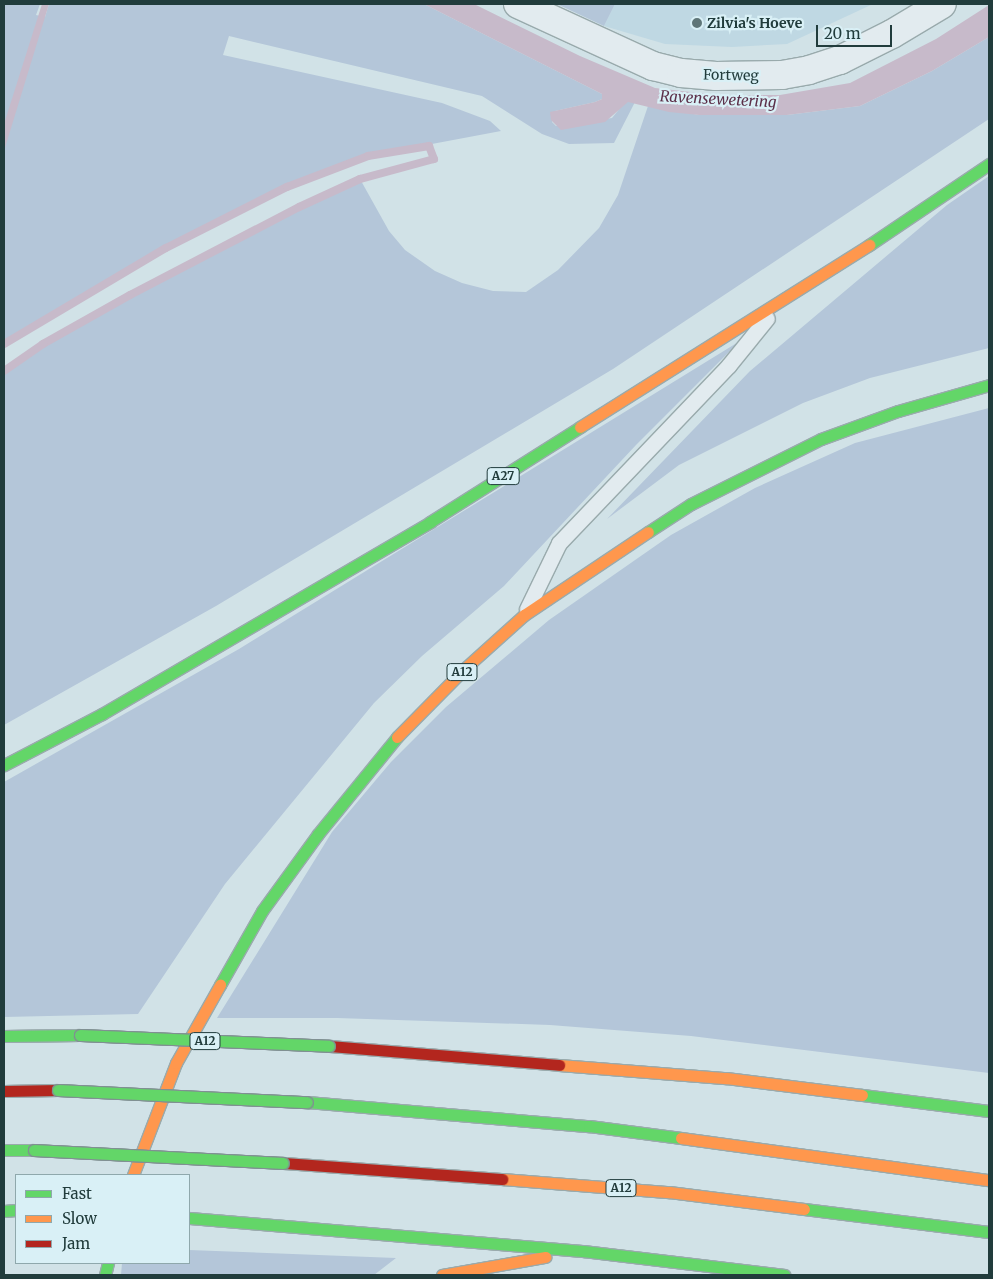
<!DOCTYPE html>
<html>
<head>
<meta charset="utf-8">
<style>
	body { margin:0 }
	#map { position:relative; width:993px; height:1279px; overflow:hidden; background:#d1e2e7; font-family:Merriweather,serif }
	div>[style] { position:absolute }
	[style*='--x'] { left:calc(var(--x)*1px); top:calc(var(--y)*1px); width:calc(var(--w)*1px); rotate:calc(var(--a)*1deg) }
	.farmland>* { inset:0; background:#bfd8e3 }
	.green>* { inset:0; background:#b4c6d9 }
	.water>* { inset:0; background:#c7baca }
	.stream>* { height:8px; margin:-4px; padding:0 4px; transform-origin:4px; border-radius:4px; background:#c7baca }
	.roads { filter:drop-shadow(1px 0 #99aaac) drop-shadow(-1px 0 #99aaac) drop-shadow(0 1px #99aaac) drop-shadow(0 -1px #99aaac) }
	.lane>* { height:15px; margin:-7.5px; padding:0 7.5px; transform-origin:7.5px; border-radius:7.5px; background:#e2ebef }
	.street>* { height:28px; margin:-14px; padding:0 14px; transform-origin:14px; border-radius:14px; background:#e2ebef }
	.fast>* { height:11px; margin:-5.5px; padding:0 5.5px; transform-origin:5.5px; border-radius:5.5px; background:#63d668 }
	.slow>* { height:11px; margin:-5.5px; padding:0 5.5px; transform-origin:5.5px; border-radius:5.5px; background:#ff974d }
	.jam>* { height:11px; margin:-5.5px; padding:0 5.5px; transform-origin:5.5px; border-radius:5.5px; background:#b3261e }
	.bridges { filter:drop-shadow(1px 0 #809092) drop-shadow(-1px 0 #809092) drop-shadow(0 1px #809092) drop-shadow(0 -1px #809092) }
	.fast-bridge>* { height:11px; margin:-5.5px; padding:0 5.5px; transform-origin:5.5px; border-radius:5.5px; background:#63d668 }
	.dots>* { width:14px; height:14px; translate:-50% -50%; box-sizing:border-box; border:2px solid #d9f0f6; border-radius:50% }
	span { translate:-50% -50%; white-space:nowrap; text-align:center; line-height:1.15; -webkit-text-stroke:4.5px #d9f0f6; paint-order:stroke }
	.shield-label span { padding:1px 4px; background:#d9f0f6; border:1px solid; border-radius:4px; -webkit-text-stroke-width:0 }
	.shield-label { font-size:12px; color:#213c3c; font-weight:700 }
	.poi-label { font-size:14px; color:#213c3c; font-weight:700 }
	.left { translate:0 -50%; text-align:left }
	.street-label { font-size:14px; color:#213c3c }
	.water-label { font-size:15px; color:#5c3049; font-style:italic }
	.frame { position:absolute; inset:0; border:5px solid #213c3c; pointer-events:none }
	.legend { position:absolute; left:15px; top:1174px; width:175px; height:90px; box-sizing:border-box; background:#d9f0f6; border:1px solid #8fa8ac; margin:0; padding:6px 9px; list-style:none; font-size:15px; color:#213c3c }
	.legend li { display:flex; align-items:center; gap:10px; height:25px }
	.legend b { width:25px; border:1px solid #8fa8ac }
	.scale { position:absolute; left:816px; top:25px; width:76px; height:22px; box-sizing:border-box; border:2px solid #213c3c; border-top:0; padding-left:6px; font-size:15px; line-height:18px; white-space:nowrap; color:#213c3c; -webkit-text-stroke:4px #d9f0f6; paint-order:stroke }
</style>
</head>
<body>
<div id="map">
	<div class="farmland">
		<div style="clip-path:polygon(615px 4px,873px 4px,787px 44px,732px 47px,665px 44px,604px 26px)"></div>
	</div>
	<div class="green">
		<div style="clip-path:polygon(4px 4px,40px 4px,36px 15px,45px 17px,49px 4px,424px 4px,602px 94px,602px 99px,595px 102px,555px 111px,552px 122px,556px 126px,612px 118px,625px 102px,635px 102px,614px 143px,569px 144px,542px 134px,482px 96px,229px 36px,223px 55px,442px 103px,490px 121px,501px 131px,368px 156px,288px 187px,166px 248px,4px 344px)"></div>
		<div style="clip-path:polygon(557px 4px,615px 4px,604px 26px)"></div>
		<div style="clip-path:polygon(989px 37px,989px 119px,613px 369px,216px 606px,4px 725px,4px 371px,43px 344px,130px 295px,299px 207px,360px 179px,389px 231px,405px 250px,435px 271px,462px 283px,493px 291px,526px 292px,558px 270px,599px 228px,618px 195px,648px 106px,699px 115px,787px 115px,860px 106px,932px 71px)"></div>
		<div style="clip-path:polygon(989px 176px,989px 348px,870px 378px,803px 403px,679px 465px,607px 519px,750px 371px,947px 205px)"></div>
		<div style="clip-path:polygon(740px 341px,636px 445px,504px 586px,422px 656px,374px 703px,225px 884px,138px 1014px,4px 1017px,4px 782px,239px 649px)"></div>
		<div style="clip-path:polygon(989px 408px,989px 1073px,691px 1036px,550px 1025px,337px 1018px,217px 1018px,332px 832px,391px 762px,446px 707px,549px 620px,671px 535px,755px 488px,855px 443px)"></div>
		<div style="clip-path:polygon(189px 1250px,396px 1258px,374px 1275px,121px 1275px,122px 1263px,189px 1263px)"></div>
	</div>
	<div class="water">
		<div style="clip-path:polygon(42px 4px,49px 4px,4px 151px,4px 124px)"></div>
		<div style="clip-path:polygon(424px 4px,474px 4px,580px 56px,655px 88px,718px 95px,780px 95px,850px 83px,936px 39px,989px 5px,989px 37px,932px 71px,860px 106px,787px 115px,699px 115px,669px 112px,628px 102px,605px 122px,561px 130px,551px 120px,550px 112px,595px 102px,602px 99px,602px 94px)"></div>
	</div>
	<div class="stream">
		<div style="--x:4;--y:344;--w:188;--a:-30.7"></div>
		<div style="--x:166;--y:248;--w:136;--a:-26.8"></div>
		<div style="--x:287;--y:187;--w:87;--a:-20.9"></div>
		<div style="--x:368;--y:156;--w:62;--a:-9.3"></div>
		<div style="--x:429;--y:146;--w:14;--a:69"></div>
		<div style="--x:434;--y:159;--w:77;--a:164.9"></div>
		<div style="--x:360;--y:179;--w:67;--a:155.3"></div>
		<div style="--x:299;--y:207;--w:191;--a:152.5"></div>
		<div style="--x:130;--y:295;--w:100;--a:150.6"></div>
		<div style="--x:43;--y:344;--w:47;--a:145.3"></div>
	</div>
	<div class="roads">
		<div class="lane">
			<div style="--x:527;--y:609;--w:73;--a:-64.1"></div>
			<div style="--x:559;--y:543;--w:246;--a:-46.3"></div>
			<div style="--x:729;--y:365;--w:60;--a:-51"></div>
		</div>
		<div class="street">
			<div style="--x:518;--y:4;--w:149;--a:24.7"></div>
			<div style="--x:653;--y:66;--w:29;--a:14"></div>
			<div style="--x:681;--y:73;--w:35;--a:5"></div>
			<div style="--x:716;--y:76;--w:66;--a:-0.9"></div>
			<div style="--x:782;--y:75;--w:27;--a:-10"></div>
			<div style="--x:809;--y:70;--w:33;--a:-18"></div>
			<div style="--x:840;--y:60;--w:58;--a:-26.6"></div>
			<div style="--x:892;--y:34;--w:58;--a:-31"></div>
		</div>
		<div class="fast">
			<div style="--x:869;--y:245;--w:145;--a:-34"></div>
			<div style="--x:648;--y:532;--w:51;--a:-33.1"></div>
			<div style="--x:691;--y:504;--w:145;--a:-26.6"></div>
			<div style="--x:821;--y:439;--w:82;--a:-20"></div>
			<div style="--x:898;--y:411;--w:95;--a:-15.9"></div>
			<div style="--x:4;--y:765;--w:110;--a:-27.5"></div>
			<div style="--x:102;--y:714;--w:380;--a:-30.3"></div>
			<div style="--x:430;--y:522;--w:178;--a:-32.3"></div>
			<div style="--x:220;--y:985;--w:85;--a:-60.4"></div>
			<div style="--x:262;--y:911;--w:95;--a:-54"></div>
			<div style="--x:318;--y:834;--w:125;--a:-50.8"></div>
			<div style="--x:4;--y:1036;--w:76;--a:-0.8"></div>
			<div style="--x:862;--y:1095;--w:128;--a:7.2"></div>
			<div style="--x:307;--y:1102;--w:283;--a:4.9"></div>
			<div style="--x:589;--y:1126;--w:93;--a:7.4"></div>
			<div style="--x:4;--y:1150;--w:30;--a:0"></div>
			<div style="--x:804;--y:1209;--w:186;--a:7.1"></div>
			<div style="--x:4;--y:1211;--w:12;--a:-5"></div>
			<div style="--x:189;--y:1218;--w:395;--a:4.8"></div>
			<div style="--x:583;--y:1251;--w:203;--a:6.8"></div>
			<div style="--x:105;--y:1275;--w:12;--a:-76"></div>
		</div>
		<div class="slow">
			<div style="--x:580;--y:427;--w:342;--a:-32.2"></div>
			<div style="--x:397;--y:737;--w:95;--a:-45.4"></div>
			<div style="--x:464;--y:669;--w:81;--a:-42"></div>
			<div style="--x:524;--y:615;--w:149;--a:-33.8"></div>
			<div style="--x:559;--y:1065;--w:168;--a:4.5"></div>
			<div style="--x:726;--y:1078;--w:137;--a:7.1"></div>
			<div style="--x:681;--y:1138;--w:311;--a:7.8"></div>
			<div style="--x:133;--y:1175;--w:120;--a:-69"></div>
			<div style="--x:176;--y:1063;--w:90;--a:-60.6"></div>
			<div style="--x:502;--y:1179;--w:168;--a:4.5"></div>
			<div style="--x:669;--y:1192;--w:136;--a:7.2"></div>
			<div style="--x:442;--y:1275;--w:105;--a:-9.9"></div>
		</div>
		<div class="jam">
			<div style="--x:329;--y:1046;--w:231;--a:4.7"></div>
			<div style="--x:4;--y:1091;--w:54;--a:-1.1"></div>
			<div style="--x:283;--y:1163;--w:220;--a:4.2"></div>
		</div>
	</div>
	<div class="bridges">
		<div class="fast-bridge">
			<div style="--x:80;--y:1035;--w:249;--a:2.5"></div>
			<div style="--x:58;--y:1090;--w:249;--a:2.8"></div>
			<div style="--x:34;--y:1150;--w:249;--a:3"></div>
		</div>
	</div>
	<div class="dots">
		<div style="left:697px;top:23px;background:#5f7678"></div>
	</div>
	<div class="shield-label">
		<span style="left:503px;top:476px">A27</span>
		<span style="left:462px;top:672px">A12</span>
		<span style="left:205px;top:1041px">A12</span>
		<span style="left:621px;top:1188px">A12</span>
	</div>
	<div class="poi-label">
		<span class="left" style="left:707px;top:23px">Zilvia's Hoeve</span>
	</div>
	<div class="street-label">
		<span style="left:731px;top:75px;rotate:1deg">Fortweg</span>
	</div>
	<div class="water-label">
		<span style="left:718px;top:99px;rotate:3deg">Ravensewetering</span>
	</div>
	<div class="frame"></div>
	<ul class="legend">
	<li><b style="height:6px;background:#63d668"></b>Fast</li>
	<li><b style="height:6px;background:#ff974d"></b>Slow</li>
	<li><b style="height:6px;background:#b3261e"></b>Jam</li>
	</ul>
	<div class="scale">20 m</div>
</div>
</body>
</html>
